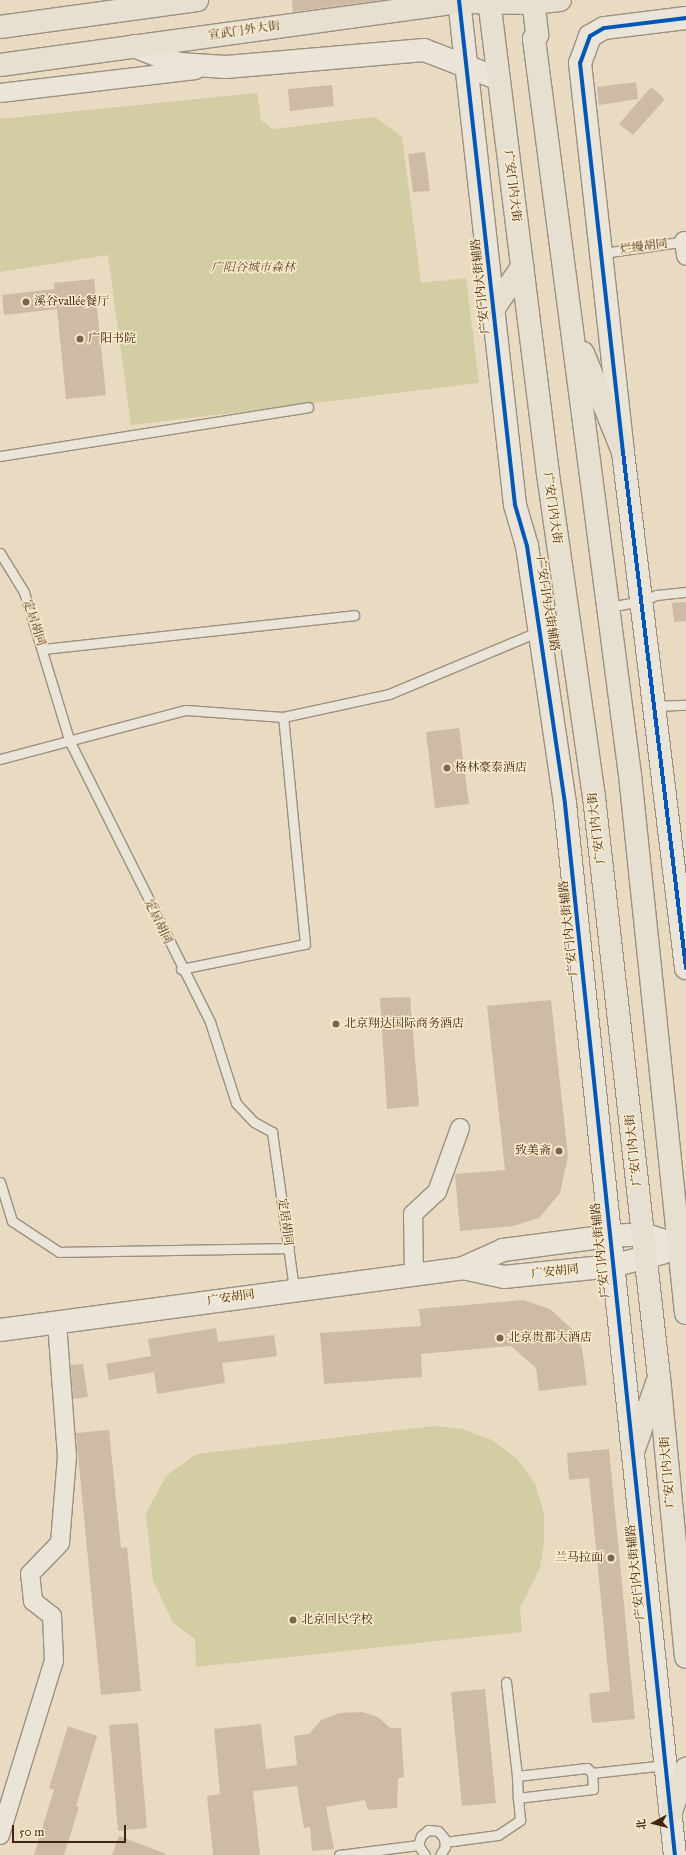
<!DOCTYPE html>
<html>
<head>
<meta charset="utf-8">
<style>
	body { margin:0 }
	#map { position:relative; width:686px; height:1855px; overflow:hidden; background:#e8dbc2; font-family:"IM FELL Great Primer","Noto Serif SC",serif }
	div>[style] { position:absolute }
	[style*='--x'] { left:calc(var(--x)*1px); top:calc(var(--y)*1px); width:calc(var(--w)*1px); rotate:calc(var(--a)*1deg) }
	.green>* { inset:0; background:#d2cda3 }
	.building>* { inset:0; background:#cdbba6 }
	.roads { filter:drop-shadow(1px 0 #9b9080) drop-shadow(-1px 0 #9b9080) drop-shadow(0 1px #9b9080) drop-shadow(0 -1px #9b9080) }
	.lane>* { height:9px; margin:-4.5px; padding:0 4.5px; transform-origin:4.5px; border-radius:4.5px; background:#ebe4d8 }
	.street>* { height:18px; margin:-9px; padding:0 9px; transform-origin:9px; border-radius:9px; background:#ebe4d8 }
	.secondary>* { height:22px; margin:-11px; padding:0 11px; transform-origin:11px; border-radius:11px; background:#ebe4d8 }
	.primary>* { height:22px; margin:-11px; padding:0 11px; transform-origin:11px; border-radius:11px; background:#e7e0d1 }
	.cycleway>* { height:4px; margin:-2px; padding:0 2px; transform-origin:2px; border-radius:2px; background:#0057b8 }
	.dots>* { width:11px; height:11px; translate:-50% -50%; box-sizing:border-box; border:2px solid #faebcd; border-radius:50% }
	span { translate:-50% -50%; white-space:nowrap; text-align:center; line-height:1.15; -webkit-text-stroke:3px #faebcd; paint-order:stroke }
	.street-label { font-size:12px; color:#40260f }
	.park-label { font-size:12px; color:#604d2e; font-style:italic }
	.poi-label { font-size:12px; color:#40260f }
	.left { translate:0 -50%; text-align:left }
	.right { translate:-100% -50%; text-align:right }
	.north { position:absolute; left:634px; top:1803px; width:40px; height:40px; -webkit-text-stroke:3px #faebcd; paint-order:stroke; rotate:263deg; font-size:11px; font-weight:700; line-height:16px; text-align:center; color:#40260f }
	.north::after { content:''; display:block; margin:auto; width:14px; height:18px; background:#40260f; clip-path:polygon(50% 0,100% 100%,50% 72%,0 100%) }
	.scale { position:absolute; left:12px; top:1825px; width:114px; height:18px; box-sizing:border-box; border:2px solid #40260f; border-top:0; padding-left:5px; font-size:12px; line-height:14px; white-space:nowrap; color:#40260f; -webkit-text-stroke:3px #faebcd; paint-order:stroke }
</style>
</head>
<body>
<div id="map">
	<div class="green">
		<div style="clip-path:polygon(257px 93px,261px 120px,273px 129px,375px 117px,402px 137px,421px 283px,466px 278px,479px 383px,131px 425px,108px 255px,0 272px,0 119px)"></div>
		<div style="clip-path:polygon(434px 1426px,462px 1429px,492px 1440px,517px 1459px,535px 1484px,544px 1514px,544px 1543px,540px 1568px,520px 1608px,522px 1632px,196px 1667px,195px 1639px,173px 1623px,153px 1580px,146px 1513px,167px 1475px,197px 1454px)"></div>
	</div>
	<div class="building">
		<div style="clip-path:polygon(292px 0,382px 0,293px 12px)"></div>
		<div style="clip-path:polygon(636px 82px,638px 99px,599px 105px,597px 87px)"></div>
		<div style="clip-path:polygon(332px 85px,334px 106px,290px 111px,288px 89px)"></div>
		<div style="clip-path:polygon(651px 87px,665px 99px,633px 135px,619px 124px)"></div>
		<div style="clip-path:polygon(425px 152px,430px 191px,413px 192px,408px 154px)"></div>
		<div style="clip-path:polygon(94px 279px,106px 395px,66px 399px,57px 309px,4px 315px,2px 295px,54px 289px,54px 283px)"></div>
		<div style="clip-path:polygon(686px 602px,686px 621px,674px 622px,672px 603px)"></div>
		<div style="clip-path:polygon(459px 728px,469px 804px,435px 808px,426px 732px)"></div>
		<div style="clip-path:polygon(410px 997px,419px 1106px,387px 1109px,380px 998px)"></div>
		<div style="clip-path:polygon(551px 1000px,568px 1156px,560px 1193px,539px 1218px,513px 1226px,460px 1231px,455px 1174px,505px 1170px,487px 1006px)"></div>
		<div style="clip-path:polygon(523px 1300px,550px 1309px,574px 1331px,582px 1348px,587px 1385px,539px 1391px,536px 1368px,511px 1346px,421px 1354px,422px 1377px,324px 1384px,320px 1333px,421px 1326px,419px 1309px)"></div>
		<div style="clip-path:polygon(216px 1328px,218px 1342px,274px 1335px,277px 1356px,222px 1363px,225px 1383px,157px 1394px,154px 1372px,109px 1380px,106px 1364px,151px 1356px,148px 1339px)"></div>
		<div style="clip-path:polygon(83px 1364px,88px 1397px,73px 1399px,71px 1365px)"></div>
		<div style="clip-path:polygon(109px 1430px,121px 1548px,127px 1547px,141px 1691px,101px 1695px,76px 1433px)"></div>
		<div style="clip-path:polygon(609px 1449px,635px 1719px,592px 1723px,589px 1694px,610px 1691px,589px 1478px,569px 1480px,567px 1453px)"></div>
		<div style="clip-path:polygon(485px 1689px,496px 1803px,462px 1806px,451px 1692px)"></div>
		<div style="clip-path:polygon(362px 1712px,378px 1717px,390px 1728px,401px 1728px,404px 1777px,398px 1779px,397px 1808px,368px 1810px,365px 1800px,326px 1807px,334px 1849px,312px 1851px,310px 1827px,304px 1828px,297px 1786px,253px 1791px,260px 1855px,213px 1855px,207px 1796px,220px 1794px,214px 1729px,261px 1724px,266px 1769px,297px 1765px,294px 1736px,309px 1734px,321px 1720px,339px 1713px)"></div>
		<div style="clip-path:polygon(138px 1723px,147px 1828px,118px 1831px,109px 1725px)"></div>
		<div style="clip-path:polygon(68px 1726px,97px 1736px,76px 1806px,79px 1807px,64px 1855px,34px 1855px,54px 1790px,49px 1788px)"></div>
		<div style="clip-path:polygon(119px 1836px,166px 1854px,165px 1855px,112px 1855px)"></div>
	</div>
	<div class="roads">
		<div class="lane">
			<div style="--x:603;--y:253;--w:84;--a:-8.2"></div>
			<div style="--x:0;--y:456;--w:312;--a:-9"></div>
			<div style="--x:0;--y:553;--w:46;--a:58.4"></div>
			<div style="--x:24;--y:592;--w:157;--a:73"></div>
			<div style="--x:70;--y:742;--w:313;--a:63.4"></div>
			<div style="--x:210;--y:1022;--w:85;--a:72.2"></div>
			<div style="--x:236;--y:1103;--w:26;--a:47"></div>
			<div style="--x:254;--y:1122;--w:21;--a:29"></div>
			<div style="--x:272;--y:1132;--w:159;--a:82"></div>
			<div style="--x:610;--y:607;--w:33;--a:-11"></div>
			<div style="--x:642;--y:601;--w:15;--a:-23"></div>
			<div style="--x:656;--y:595;--w:30;--a:-6"></div>
			<div style="--x:43;--y:649;--w:313;--a:-6.2"></div>
			<div style="--x:653;--y:706;--w:33;--a:-2"></div>
			<div style="--x:0;--y:759;--w:192;--a:-14.8"></div>
			<div style="--x:186;--y:710;--w:97;--a:4.1"></div>
			<div style="--x:283;--y:717;--w:108;--a:-12.2"></div>
			<div style="--x:389;--y:694;--w:194;--a:-22.7"></div>
			<div style="--x:181;--y:969;--w:126;--a:-11.4"></div>
			<div style="--x:305;--y:944;--w:228;--a:-95.5"></div>
			<div style="--x:0;--y:1182;--w:41;--a:72.9"></div>
			<div style="--x:12;--y:1221;--w:56;--a:33.4"></div>
			<div style="--x:59;--y:1252;--w:230;--a:-1"></div>
			<div style="--x:506;--y:1682;--w:95;--a:83.3"></div>
			<div style="--x:587;--y:1768;--w:7;--a:45"></div>
			<div style="--x:592;--y:1773;--w:16;--a:86"></div>
			<div style="--x:593;--y:1789;--w:76;--a:173.2"></div>
			<div style="--x:518;--y:1798;--w:22;--a:-93"></div>
			<div style="--x:517;--y:1776;--w:70;--a:-6.5"></div>
			<div style="--x:592;--y:1773;--w:74;--a:-6.2"></div>
			<div style="--x:445;--y:1842;--w:53;--a:-7.5"></div>
			<div style="--x:498;--y:1835;--w:27;--a:-34"></div>
			<div style="--x:520;--y:1820;--w:22;--a:-95"></div>
			<div style="--x:339;--y:1855;--w:80;--a:-7.2"></div>
			<div style="--x:425;--y:1855;--w:12;--a:-125"></div>
			<div style="--x:418;--y:1845;--w:9;--a:-72"></div>
			<div style="--x:421;--y:1836;--w:9;--a:-41"></div>
			<div style="--x:428;--y:1830;--w:10;--a:6"></div>
			<div style="--x:438;--y:1831;--w:9;--a:49"></div>
			<div style="--x:444;--y:1838;--w:9;--a:84"></div>
			<div style="--x:445;--y:1847;--w:9;--a:122"></div>
		</div>
		<div class="street">
			<div style="--x:0;--y:93;--w:197;--a:-6.7"></div>
			<div style="--x:684;--y:241;--w:15;--a:82"></div>
			<div style="--x:414;--y:1275;--w:61;--a:-90.9"></div>
			<div style="--x:413;--y:1214;--w:33;--a:-43"></div>
			<div style="--x:437;--y:1192;--w:68;--a:-70.2"></div>
			<div style="--x:0;--y:1835;--w:182;--a:-72.8"></div>
			<div style="--x:54;--y:1661;--w:45;--a:-92.5"></div>
			<div style="--x:52;--y:1616;--w:24;--a:-142"></div>
			<div style="--x:33;--y:1601;--w:27;--a:-96"></div>
			<div style="--x:30;--y:1574;--w:43;--a:-45.9"></div>
			<div style="--x:60;--y:1543;--w:87;--a:-85.4"></div>
			<div style="--x:67;--y:1456;--w:132;--a:-94.3"></div>
		</div>
		<div class="secondary">
			<div style="--x:459;--y:0;--w:508;--a:83.67"></div>
			<div style="--x:515;--y:505;--w:43;--a:73.7"></div>
			<div style="--x:527;--y:546;--w:261;--a:81.6"></div>
			<div style="--x:565;--y:804;--w:1057;--a:84.03"></div>
			<div style="--x:686;--y:18;--w:83;--a:173"></div>
			<div style="--x:604;--y:28;--w:16;--a:150"></div>
			<div style="--x:590;--y:36;--w:29;--a:110"></div>
			<div style="--x:580;--y:63;--w:391;--a:83.7"></div>
			<div style="--x:623;--y:452;--w:520;--a:83.04"></div>
			<div style="--x:134;--y:46;--w:48;--a:21.8"></div>
			<div style="--x:179;--y:64;--w:47;--a:3.7"></div>
			<div style="--x:226;--y:67;--w:199;--a:-4.9"></div>
			<div style="--x:424;--y:50;--w:80;--a:21.1"></div>
			<div style="--x:463;--y:1268;--w:42;--a:12.4"></div>
			<div style="--x:504;--y:1277;--w:109;--a:-5.8"></div>
			<div style="--x:612;--y:1266;--w:52;--a:-14.6"></div>
			<div style="--x:0;--y:1330;--w:467;--a:-7.6"></div>
			<div style="--x:463;--y:1268;--w:44;--a:-24.2"></div>
			<div style="--x:503;--y:1250;--w:108;--a:-7.5"></div>
			<div style="--x:610;--y:1236;--w:33;--a:-3"></div>
			<div style="--x:643;--y:1234;--w:38;--a:18"></div>
		</div>
		<div class="primary">
			<div style="--x:489;--y:0;--w:478;--a:82.9"></div>
			<div style="--x:548;--y:474;--w:326;--a:81.9"></div>
			<div style="--x:594;--y:797;--w:584;--a:83.61"></div>
			<div style="--x:659;--y:1377;--w:281;--a:84.5"></div>
			<div style="--x:533;--y:0;--w:35;--a:83"></div>
			<div style="--x:537;--y:35;--w:5;--a:127"></div>
			<div style="--x:534;--y:39;--w:742;--a:82.57"></div>
			<div style="--x:630;--y:775;--w:541;--a:84.06"></div>
			<div style="--x:0;--y:27;--w:199;--a:-7.8"></div>
			<div style="--x:0;--y:65;--w:463;--a:-7.8"></div>
			<div style="--x:459;--y:2;--w:74;--a:0.8"></div>
			<div style="--x:533;--y:3;--w:27;--a:-6"></div>
			<div style="--x:494;--y:308;--w:50;--a:-55.7"></div>
			<div style="--x:583;--y:353;--w:107;--a:68"></div>
			<div style="--x:634;--y:1449;--w:70;--a:-70.8"></div>
			<div style="--x:671;--y:1812;--w:46;--a:-70.8"></div>
		</div>
	</div>
	<div class="cycleway">
		<div style="--x:459;--y:0;--w:508;--a:83.67"></div>
		<div style="--x:515;--y:505;--w:43;--a:73.7"></div>
		<div style="--x:527;--y:546;--w:261;--a:81.6"></div>
		<div style="--x:565;--y:804;--w:1057;--a:84.03"></div>
		<div style="--x:686;--y:18;--w:83;--a:173"></div>
		<div style="--x:604;--y:28;--w:16;--a:150"></div>
		<div style="--x:590;--y:36;--w:29;--a:110"></div>
		<div style="--x:580;--y:63;--w:391;--a:83.7"></div>
		<div style="--x:623;--y:452;--w:520;--a:83.04"></div>
	</div>
	<div class="dots">
		<div style="left:26px;top:302px;background:#7b654e"></div>
		<div style="left:80px;top:339px;background:#7b654e"></div>
		<div style="left:447px;top:768px;background:#7b654e"></div>
		<div style="left:336px;top:1024px;background:#7b654e"></div>
		<div style="left:559px;top:1151px;background:#7b654e"></div>
		<div style="left:500px;top:1338px;background:#7b654e"></div>
		<div style="left:611px;top:1558px;background:#7b654e"></div>
		<div style="left:293px;top:1620px;background:#7b654e"></div>
	</div>
	<div class="street-label">
		<span style="left:244px;top:31px;rotate:-8deg">宣武门外大街</span>
		<span style="left:512px;top:186px;rotate:83deg">广安门内大街</span>
		<span style="left:644px;top:247px;rotate:-8deg">烂缦胡同</span>
		<span style="left:481px;top:286px;rotate:-96deg">广安门内大街辅路</span>
		<span style="left:552px;top:508px;rotate:82deg">广安门内大街</span>
		<span style="left:547px;top:604px;rotate:81deg">广安门内大街辅路</span>
		<span style="left:34px;top:623px;rotate:72deg">定居胡同</span>
		<span style="left:597px;top:828px;rotate:-97deg">广安门内大街</span>
		<span style="left:158px;top:922px;rotate:64deg">定居胡同</span>
		<span style="left:569px;top:928px;rotate:-96deg">广安门内大街辅路</span>
		<span style="left:634px;top:1150px;rotate:-96deg">广安门内大街</span>
		<span style="left:285px;top:1222px;rotate:82deg">定居胡同</span>
		<span style="left:601px;top:1250px;rotate:-96deg">广安门内大街辅路</span>
		<span style="left:555px;top:1272px;rotate:-6deg">广安胡同</span>
		<span style="left:231px;top:1298px;rotate:-9deg">广安胡同</span>
		<span style="left:668px;top:1472px;rotate:-95deg">广安门内大街</span>
		<span style="left:636px;top:1572px;rotate:-96deg">广安门内大街辅路</span>
	</div>
	<div class="park-label">
		<span style="left:253px;top:268px">广阳谷城市森林</span>
	</div>
	<div class="poi-label">
		<span class="left" style="left:34px;top:302px">溪谷vallée餐厅</span>
		<span class="left" style="left:88px;top:339px">广阳书院</span>
		<span class="left" style="left:455px;top:768px">格林豪泰酒店</span>
		<span class="left" style="left:344px;top:1024px">北京翔达国际商务酒店</span>
		<span class="right" style="left:551px;top:1151px">致美斋</span>
		<span class="left" style="left:508px;top:1338px">北京贵都大酒店</span>
		<span class="right" style="left:603px;top:1558px">兰马拉面</span>
		<span class="left" style="left:301px;top:1620px">北京回民学校</span>
	</div>
	<div class="north">北</div>
	<div class="scale">50 m</div>
</div>
</body>
</html>
